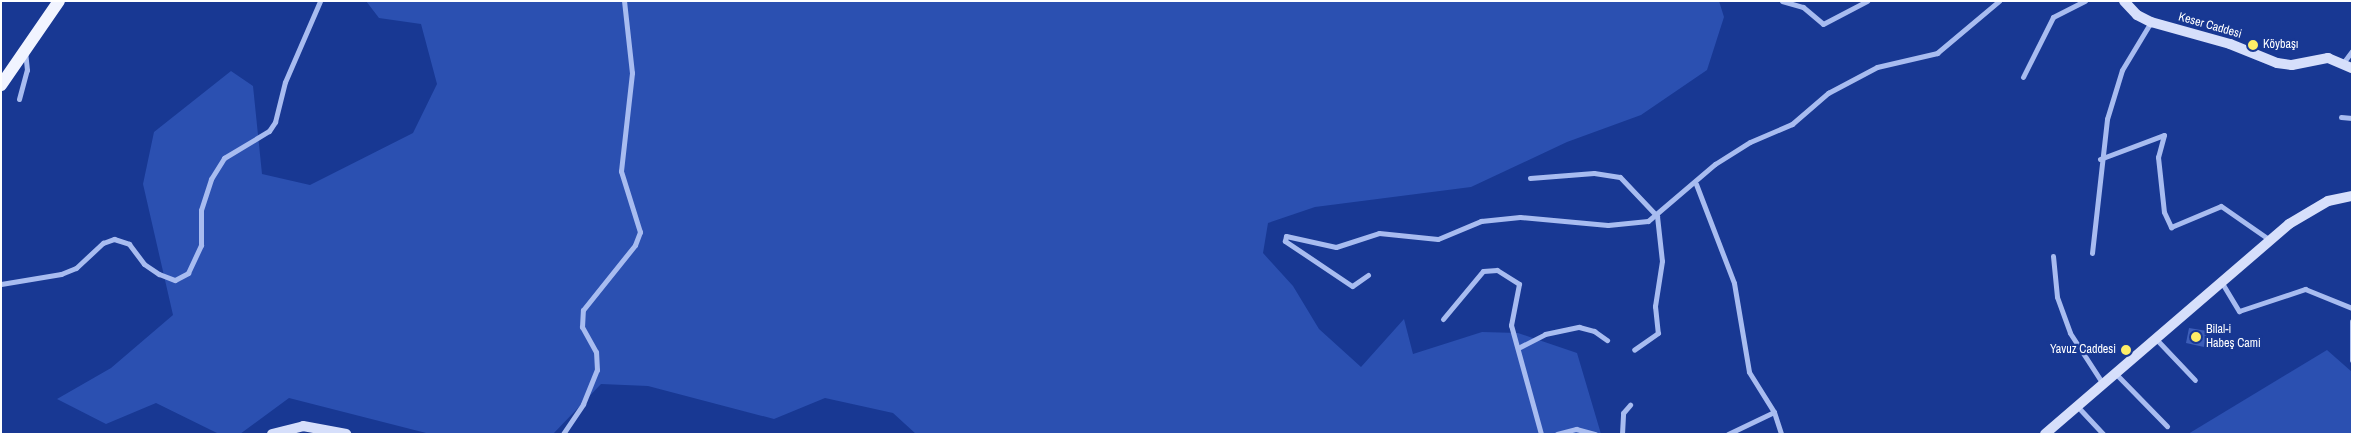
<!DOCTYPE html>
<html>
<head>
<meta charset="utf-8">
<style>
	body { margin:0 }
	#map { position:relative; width:2353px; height:435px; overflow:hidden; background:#183893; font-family:"Archivo Narrow",sans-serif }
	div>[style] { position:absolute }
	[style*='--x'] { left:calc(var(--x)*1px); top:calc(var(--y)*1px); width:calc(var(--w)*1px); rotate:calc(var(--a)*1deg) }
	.green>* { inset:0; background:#2b50b1 }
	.building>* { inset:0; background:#3d5eb9 }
	.street>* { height:5px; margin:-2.5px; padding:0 2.5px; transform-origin:2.5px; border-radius:2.5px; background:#a8bcf0 }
	.secondary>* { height:10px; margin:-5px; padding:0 5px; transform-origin:5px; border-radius:5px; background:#d6dffb }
	.primary>* { height:12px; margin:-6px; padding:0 6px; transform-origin:6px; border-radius:6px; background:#f1f4ff }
	.dots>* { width:14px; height:14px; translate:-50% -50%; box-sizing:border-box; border:2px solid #183893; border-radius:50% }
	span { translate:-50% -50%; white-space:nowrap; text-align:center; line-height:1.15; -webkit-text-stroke:4.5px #183893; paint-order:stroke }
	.street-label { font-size:12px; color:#fff }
	.poi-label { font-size:12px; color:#fff }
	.left { translate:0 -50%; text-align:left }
	.right { translate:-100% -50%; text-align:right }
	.frame { position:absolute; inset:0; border:2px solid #fff; pointer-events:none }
</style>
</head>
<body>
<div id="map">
	<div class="green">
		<div style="clip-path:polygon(366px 1px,1719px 1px,1724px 17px,1707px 70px,1641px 115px,1567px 142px,1471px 187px,1315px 207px,1268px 223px,1263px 253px,1293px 286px,1319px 329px,1361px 367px,1404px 319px,1413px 354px,1482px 332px,1518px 333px,1577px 353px,1601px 434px,916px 434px,893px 413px,825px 398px,774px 419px,648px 386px,601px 384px,553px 434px,430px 434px,289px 398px,240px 434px,219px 434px,156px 403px,106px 424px,57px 399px,111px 368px,173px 315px,143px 184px,154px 132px,231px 71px,253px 86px,262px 174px,310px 185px,413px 133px,437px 84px,421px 24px,379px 18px)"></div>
		<div style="clip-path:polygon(2327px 350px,2352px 372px,2352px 434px,2188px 434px)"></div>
	</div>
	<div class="building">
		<div style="clip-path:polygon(2189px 328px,2207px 331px,2204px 347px,2186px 343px)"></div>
	</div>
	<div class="street">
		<div style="--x:1782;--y:1;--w:22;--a:16"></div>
		<div style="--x:1803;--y:7;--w:26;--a:40"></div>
		<div style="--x:1823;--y:24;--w:50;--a:-27.6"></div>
		<div style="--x:2343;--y:63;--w:15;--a:-53"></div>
		<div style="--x:2023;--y:77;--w:67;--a:-63.4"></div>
		<div style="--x:2053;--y:17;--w:36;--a:-27"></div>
		<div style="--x:19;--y:99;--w:30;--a:-75"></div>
		<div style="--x:27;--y:70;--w:18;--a:-96"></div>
		<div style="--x:2341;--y:117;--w:11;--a:5"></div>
		<div style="--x:2100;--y:159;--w:68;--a:-20.6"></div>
		<div style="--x:2164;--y:135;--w:23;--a:105"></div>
		<div style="--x:2158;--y:157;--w:55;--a:83.8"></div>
		<div style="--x:2164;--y:212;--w:17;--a:65"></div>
		<div style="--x:2171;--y:227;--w:54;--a:-22.8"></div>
		<div style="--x:2221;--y:206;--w:60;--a:34.8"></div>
		<div style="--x:1530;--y:178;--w:64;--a:-4.5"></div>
		<div style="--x:1594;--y:173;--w:26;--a:9"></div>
		<div style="--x:1620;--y:177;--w:54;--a:46.5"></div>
		<div style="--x:1657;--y:216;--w:45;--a:83.7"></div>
		<div style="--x:1662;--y:261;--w:46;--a:98.8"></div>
		<div style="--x:1655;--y:306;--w:27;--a:84"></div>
		<div style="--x:1658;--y:333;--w:29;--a:145"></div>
		<div style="--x:1696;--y:184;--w:106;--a:69"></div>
		<div style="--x:1734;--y:283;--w:90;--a:80.4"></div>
		<div style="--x:1749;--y:372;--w:47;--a:58"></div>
		<div style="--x:1774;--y:412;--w:23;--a:72"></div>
		<div style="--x:2092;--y:253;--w:135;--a:-83.6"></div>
		<div style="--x:2107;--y:119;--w:51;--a:-73"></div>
		<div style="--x:2122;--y:70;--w:56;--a:-58.9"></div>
		<div style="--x:2053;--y:256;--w:41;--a:84.4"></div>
		<div style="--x:2057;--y:297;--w:38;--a:70"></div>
		<div style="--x:2070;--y:333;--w:61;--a:57.1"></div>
		<div style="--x:1368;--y:275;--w:19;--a:145"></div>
		<div style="--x:1352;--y:286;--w:81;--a:-146.1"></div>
		<div style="--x:1285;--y:241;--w:5;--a:-79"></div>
		<div style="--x:1286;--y:236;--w:51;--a:12.4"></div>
		<div style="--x:1336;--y:247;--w:45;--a:-18"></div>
		<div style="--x:1379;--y:233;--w:59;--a:5.8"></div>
		<div style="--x:1438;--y:239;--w:47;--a:-22.7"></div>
		<div style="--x:1481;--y:221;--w:39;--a:-6"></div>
		<div style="--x:1520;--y:217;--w:88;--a:5.2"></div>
		<div style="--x:1608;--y:225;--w:40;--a:-5.7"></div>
		<div style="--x:1648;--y:221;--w:88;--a:-40.4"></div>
		<div style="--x:1715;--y:164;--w:41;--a:-32.2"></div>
		<div style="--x:1750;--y:142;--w:46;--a:-23.2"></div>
		<div style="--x:1792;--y:124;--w:48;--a:-40.7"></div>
		<div style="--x:1828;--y:93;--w:55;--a:-28"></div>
		<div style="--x:1877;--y:67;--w:62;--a:-13.1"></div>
		<div style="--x:1937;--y:53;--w:81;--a:-40"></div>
		<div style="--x:2222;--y:283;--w:33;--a:59"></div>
		<div style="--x:2239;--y:311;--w:70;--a:-18.4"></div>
		<div style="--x:2305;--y:289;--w:51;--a:22"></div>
		<div style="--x:1;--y:284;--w:61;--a:-9.5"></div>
		<div style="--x:61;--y:274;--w:16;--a:-22"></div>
		<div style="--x:76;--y:268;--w:37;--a:-43"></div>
		<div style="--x:103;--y:243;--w:12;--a:-20"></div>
		<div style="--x:114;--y:239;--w:16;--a:18"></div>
		<div style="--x:129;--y:244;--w:25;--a:53"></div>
		<div style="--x:144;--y:264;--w:18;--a:34"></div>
		<div style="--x:159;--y:274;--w:17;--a:21"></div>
		<div style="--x:175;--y:280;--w:15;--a:-28"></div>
		<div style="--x:188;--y:273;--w:31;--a:-65"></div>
		<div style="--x:201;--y:245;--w:35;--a:-90"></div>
		<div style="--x:201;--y:210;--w:33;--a:-72"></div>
		<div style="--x:211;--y:179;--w:25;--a:-58"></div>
		<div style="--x:224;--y:158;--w:52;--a:-31"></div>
		<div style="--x:269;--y:131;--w:11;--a:-56"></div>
		<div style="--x:275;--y:122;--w:41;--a:-76"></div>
		<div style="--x:285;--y:82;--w:88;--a:-66.6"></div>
		<div style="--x:1443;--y:319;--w:62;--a:-50.2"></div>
		<div style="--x:1483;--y:271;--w:14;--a:-4"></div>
		<div style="--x:1497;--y:270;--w:26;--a:32"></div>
		<div style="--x:1519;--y:284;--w:42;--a:101"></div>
		<div style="--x:1511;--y:325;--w:113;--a:74.6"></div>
		<div style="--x:2352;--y:321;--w:39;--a:90"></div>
		<div style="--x:2157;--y:340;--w:55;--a:46.5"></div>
		<div style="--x:1518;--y:348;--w:30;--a:-27"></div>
		<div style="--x:1545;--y:334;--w:35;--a:-12"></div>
		<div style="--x:1579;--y:327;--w:16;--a:15"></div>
		<div style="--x:1594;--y:331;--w:16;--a:35"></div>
		<div style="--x:2116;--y:374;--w:73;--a:45.6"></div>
		<div style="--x:2077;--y:406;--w:38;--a:47"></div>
		<div style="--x:563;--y:434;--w:36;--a:-56"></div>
		<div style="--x:583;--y:404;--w:37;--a:-68"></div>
		<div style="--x:597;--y:370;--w:18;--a:-93"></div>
		<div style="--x:596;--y:352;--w:29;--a:-119"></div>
		<div style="--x:582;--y:327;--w:17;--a:-87"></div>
		<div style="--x:583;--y:310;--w:83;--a:-51.3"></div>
		<div style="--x:635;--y:245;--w:14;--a:-69"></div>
		<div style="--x:640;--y:232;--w:64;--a:-107.3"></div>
		<div style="--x:621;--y:171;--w:99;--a:-83.6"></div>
		<div style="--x:632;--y:73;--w:72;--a:-96.3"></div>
		<div style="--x:1557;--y:434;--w:20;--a:-15"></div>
		<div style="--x:1576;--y:429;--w:20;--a:15"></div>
		<div style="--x:1622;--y:434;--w:21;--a:-87"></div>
		<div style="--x:1623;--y:413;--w:11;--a:-49"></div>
		<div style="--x:1728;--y:434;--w:51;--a:-25.6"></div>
	</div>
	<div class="secondary">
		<div style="--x:2124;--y:1;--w:19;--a:47"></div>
		<div style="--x:2137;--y:15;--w:16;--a:27"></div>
		<div style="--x:2151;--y:22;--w:82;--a:15.6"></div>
		<div style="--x:2230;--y:44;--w:51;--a:22"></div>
		<div style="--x:2277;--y:63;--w:15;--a:8"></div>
		<div style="--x:2292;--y:65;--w:37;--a:-11"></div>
		<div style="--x:2328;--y:58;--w:26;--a:23"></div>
		<div style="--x:272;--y:434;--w:32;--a:-14"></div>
		<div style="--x:303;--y:426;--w:44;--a:10.5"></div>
		<div style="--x:2045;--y:434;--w:322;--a:-40.7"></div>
		<div style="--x:2289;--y:224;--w:45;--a:-30.5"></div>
		<div style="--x:2328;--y:201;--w:25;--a:-12"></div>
	</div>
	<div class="primary">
		<div style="--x:1;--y:85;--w:102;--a:-55.4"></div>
	</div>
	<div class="dots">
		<div style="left:2253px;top:45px;background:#ffee67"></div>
		<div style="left:2196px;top:337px;background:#ffee67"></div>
		<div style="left:2126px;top:350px;background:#ffee67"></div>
	</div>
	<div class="street-label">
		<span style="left:2210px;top:26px;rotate:16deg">Keser Caddesi</span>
	</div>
	<div class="poi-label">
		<span class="left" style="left:2263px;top:45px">Köybaşı</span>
		<span class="left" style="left:2206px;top:337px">Bilal-i<br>Habeş Cami</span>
		<span class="right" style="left:2116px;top:350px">Yavuz Caddesi</span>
	</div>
	<div class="frame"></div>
</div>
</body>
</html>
